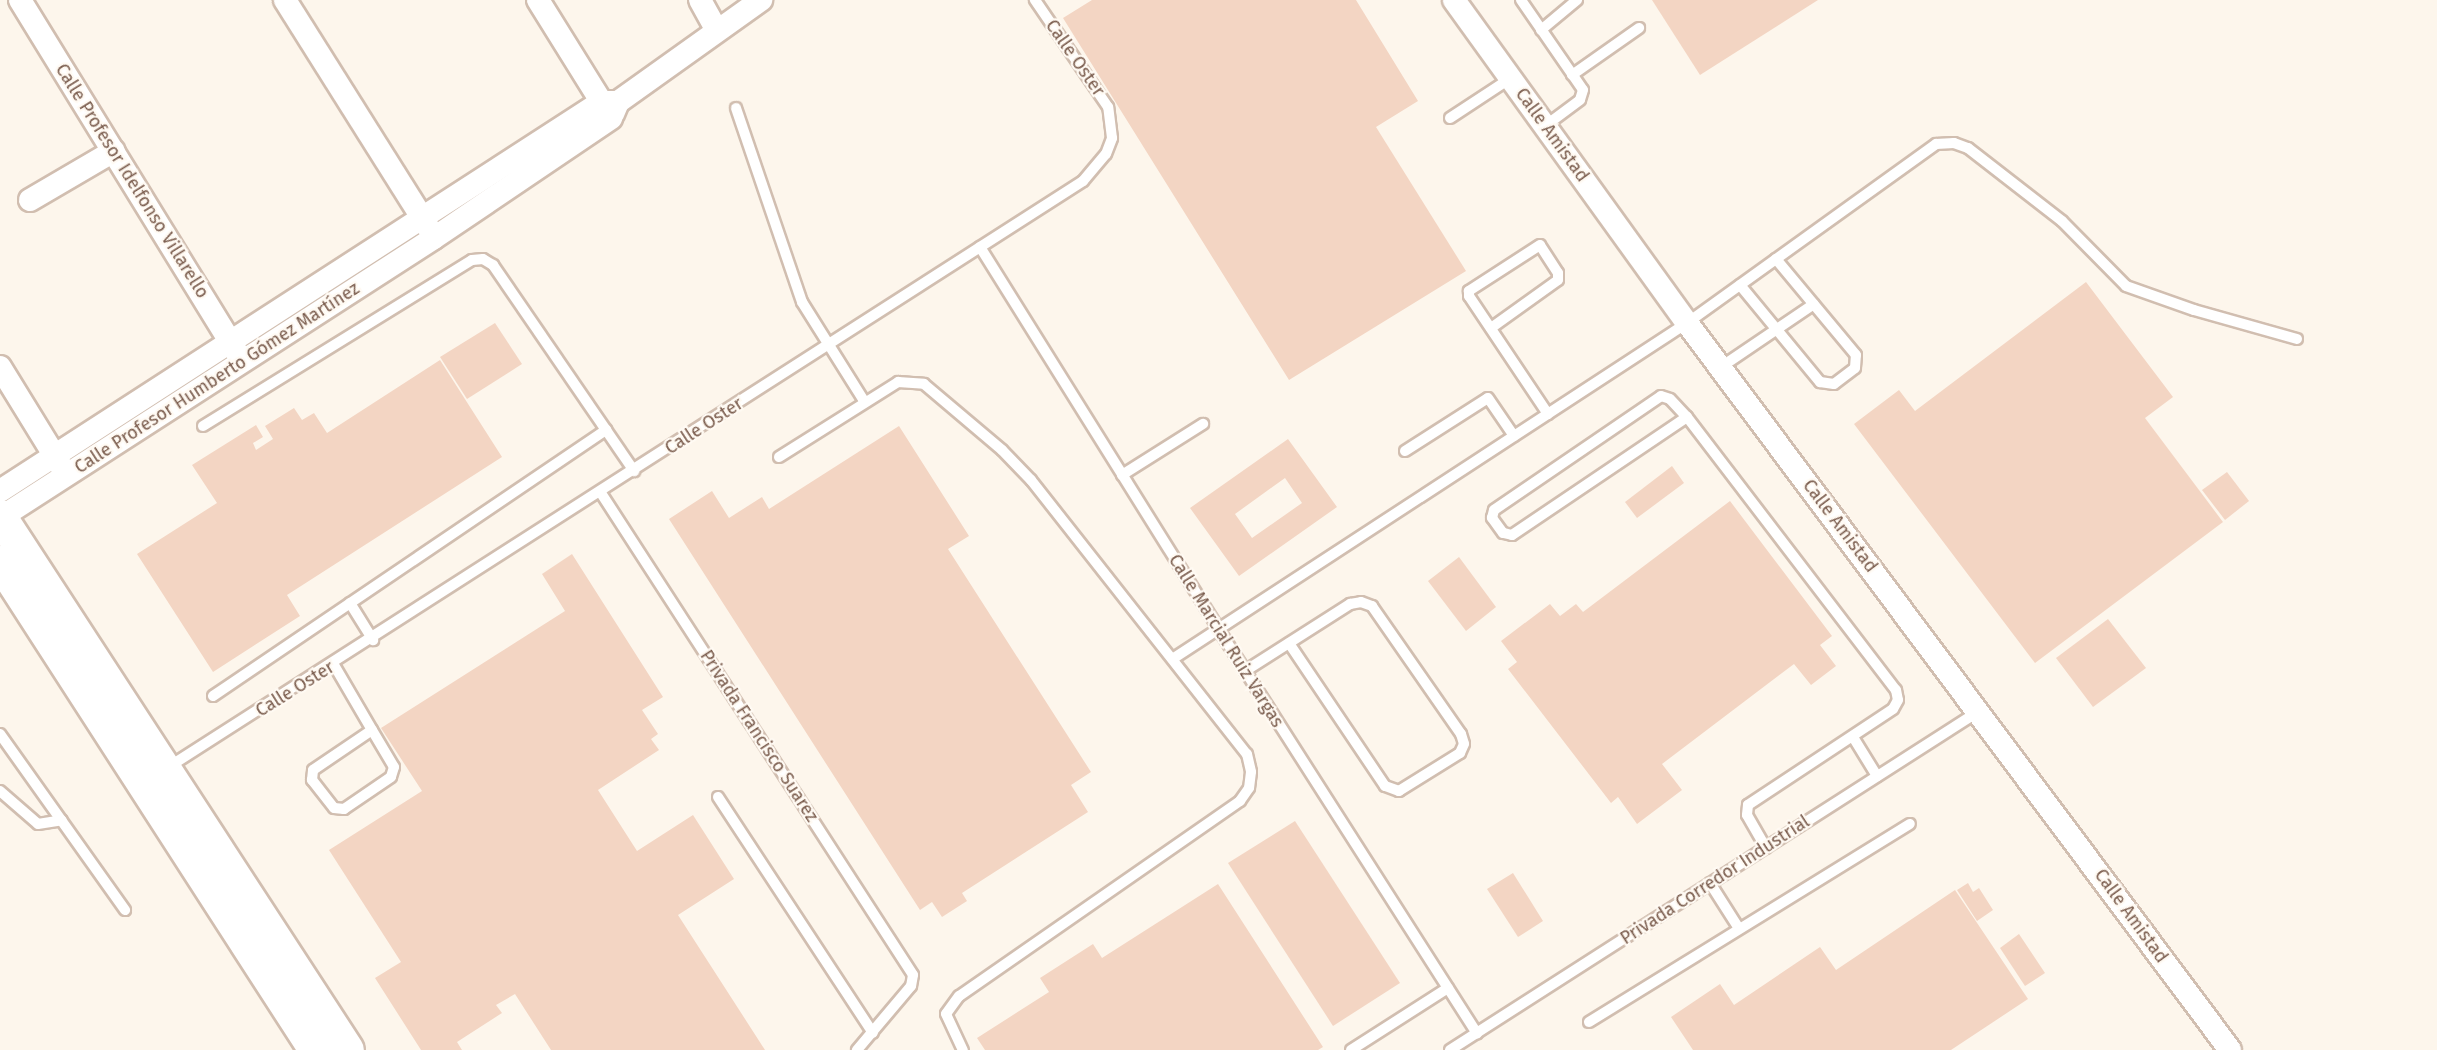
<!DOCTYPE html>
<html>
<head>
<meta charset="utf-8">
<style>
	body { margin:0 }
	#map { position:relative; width:2437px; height:1050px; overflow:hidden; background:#fdf6ec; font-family:"Fira Sans",sans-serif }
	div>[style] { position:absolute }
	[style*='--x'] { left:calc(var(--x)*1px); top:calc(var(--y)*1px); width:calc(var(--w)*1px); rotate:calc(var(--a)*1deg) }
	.building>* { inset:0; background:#f3d5c3 }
	.roads { filter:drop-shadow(2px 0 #d1beb0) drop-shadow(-2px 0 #d1beb0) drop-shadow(0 2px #d1beb0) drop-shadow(0 -2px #d1beb0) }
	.lane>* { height:10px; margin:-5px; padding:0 5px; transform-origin:5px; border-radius:5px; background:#fff }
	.street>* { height:22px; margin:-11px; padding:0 11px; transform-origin:11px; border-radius:11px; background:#fff }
	.secondary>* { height:32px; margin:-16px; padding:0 16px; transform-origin:16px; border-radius:16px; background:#fff }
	span { translate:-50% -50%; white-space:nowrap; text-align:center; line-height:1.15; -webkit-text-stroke:4.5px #fffaf3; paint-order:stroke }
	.street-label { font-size:18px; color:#7a5c4d }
</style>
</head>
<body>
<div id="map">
	<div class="building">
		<div style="clip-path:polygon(1092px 0,1356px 0,1418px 101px,1376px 127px,1466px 271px,1289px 380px,1063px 18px)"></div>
		<div style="clip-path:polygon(1652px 0,1818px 0,1700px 75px)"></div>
		<div style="clip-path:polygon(2086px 282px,2173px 397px,2145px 418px,2223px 522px,2035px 663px,1854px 424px,1899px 390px,1915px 411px)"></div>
		<div style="clip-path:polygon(495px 323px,522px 364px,467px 399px,440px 357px)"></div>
		<div style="clip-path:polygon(440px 360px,502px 457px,287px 595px,300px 616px,213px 672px,137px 554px,217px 503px,192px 465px,256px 425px,263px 437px,253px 443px,256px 450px,273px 439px,265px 426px,294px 408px,302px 420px,314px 413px,327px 433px)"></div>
		<div style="clip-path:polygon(899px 426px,969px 536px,948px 549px,1091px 772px,1071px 785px,1088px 812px,962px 893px,967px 901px,942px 917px,932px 902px,920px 910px,669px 519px,712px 491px,729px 518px,762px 497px,769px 509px)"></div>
		<div style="clip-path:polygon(evenodd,1288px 439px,1337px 507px,1239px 576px,1190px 508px,1288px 439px,1285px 478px,1302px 503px,1252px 538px,1235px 514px,1285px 478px)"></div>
		<div style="clip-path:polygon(1672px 466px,1684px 483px,1637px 518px,1625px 502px)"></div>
		<div style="clip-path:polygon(2227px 472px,2249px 501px,2225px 520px,2202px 490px)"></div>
		<div style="clip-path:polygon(1730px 501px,1832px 636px,1820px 645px,1836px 666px,1811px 685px,1794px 664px,1662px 764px,1682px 790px,1637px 824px,1618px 797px,1611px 803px,1508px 669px,1517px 662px,1501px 641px,1550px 604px,1560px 616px,1576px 604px,1583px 612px)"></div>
		<div style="clip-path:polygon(572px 554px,663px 697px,642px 710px,658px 734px,651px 739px,659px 750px,598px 790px,637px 851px,693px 815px,734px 879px,678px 915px,765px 1050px,551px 1050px,515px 994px,496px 1005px,502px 1013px,457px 1042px,462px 1050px,421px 1050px,375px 978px,401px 962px,329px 850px,422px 791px,381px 728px,565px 611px,542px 574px)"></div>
		<div style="clip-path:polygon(1459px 557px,1496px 607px,1466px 631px,1428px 581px)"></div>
		<div style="clip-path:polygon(2108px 619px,2146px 668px,2093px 707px,2056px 658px)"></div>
		<div style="clip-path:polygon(1295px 821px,1400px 983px,1333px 1026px,1228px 863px)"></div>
		<div style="clip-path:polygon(1513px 873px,1543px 921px,1518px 937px,1487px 889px)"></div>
		<div style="clip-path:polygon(1968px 883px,1973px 892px,1979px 888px,1993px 910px,1977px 921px,1957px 890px)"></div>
		<div style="clip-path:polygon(1218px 884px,1323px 1047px,1318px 1050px,985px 1050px,977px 1038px,1049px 992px,1040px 978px,1093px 944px,1102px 958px)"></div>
		<div style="clip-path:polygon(1955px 890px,2028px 999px,1951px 1050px,1693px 1050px,1671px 1017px,1720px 984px,1734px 1005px,1820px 947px,1836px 970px)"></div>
		<div style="clip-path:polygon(2019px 934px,2045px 973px,2025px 986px,2000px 948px)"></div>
	</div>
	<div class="roads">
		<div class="lane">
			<div style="--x:1521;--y:0;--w:109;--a:55.4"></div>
			<div style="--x:1583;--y:90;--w:10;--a:107"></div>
			<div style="--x:1580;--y:100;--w:44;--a:143.4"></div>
			<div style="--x:1541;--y:30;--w:47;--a:-39.8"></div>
			<div style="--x:1572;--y:75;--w:82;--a:-35"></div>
			<div style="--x:736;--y:108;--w:205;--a:71.2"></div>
			<div style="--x:802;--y:302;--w:117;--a:57.9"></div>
			<div style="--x:1450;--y:118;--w:73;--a:-33.3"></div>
			<div style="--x:980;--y:247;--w:451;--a:58"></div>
			<div style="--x:1219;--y:630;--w:479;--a:57.4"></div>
			<div style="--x:1740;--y:285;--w:126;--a:50.5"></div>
			<div style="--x:1820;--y:382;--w:14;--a:8"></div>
			<div style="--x:1834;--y:384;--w:26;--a:-37"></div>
			<div style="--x:1855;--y:368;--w:13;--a:-86"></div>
			<div style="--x:1856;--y:355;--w:125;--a:-129.8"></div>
			<div style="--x:1491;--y:328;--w:82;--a:-35.6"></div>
			<div style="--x:1558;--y:280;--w:7;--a:-90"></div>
			<div style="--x:1558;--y:273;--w:33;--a:-123"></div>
			<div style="--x:1540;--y:245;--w:85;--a:147.1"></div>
			<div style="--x:1469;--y:291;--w:5;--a:90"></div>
			<div style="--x:1469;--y:296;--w:142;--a:56.2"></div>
			<div style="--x:1721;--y:367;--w:112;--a:-34.1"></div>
			<div style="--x:1687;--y:417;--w:211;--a:146"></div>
			<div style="--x:1512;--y:535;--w:9;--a:-167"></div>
			<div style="--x:1503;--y:533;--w:19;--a:-126"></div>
			<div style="--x:1492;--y:518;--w:8;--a:-76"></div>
			<div style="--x:1494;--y:510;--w:202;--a:-34.3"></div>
			<div style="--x:1661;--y:396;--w:9;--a:18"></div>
			<div style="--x:1670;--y:399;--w:25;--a:47"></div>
			<div style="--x:1687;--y:417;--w:344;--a:52.6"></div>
			<div style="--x:1896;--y:690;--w:10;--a:79"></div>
			<div style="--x:1898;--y:700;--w:10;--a:119"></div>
			<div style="--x:1893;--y:709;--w:174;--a:146.5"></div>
			<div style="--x:1748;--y:805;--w:10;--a:96"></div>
			<div style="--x:1747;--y:815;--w:38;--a:60"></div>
			<div style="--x:203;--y:426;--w:316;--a:-31.7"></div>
			<div style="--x:472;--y:260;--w:11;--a:-5"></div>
			<div style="--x:483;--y:259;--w:12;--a:31"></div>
			<div style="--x:493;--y:265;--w:250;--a:55.6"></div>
			<div style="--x:1405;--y:451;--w:98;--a:-32.6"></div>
			<div style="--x:1488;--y:398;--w:46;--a:55.6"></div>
			<div style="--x:779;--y:457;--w:141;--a:-32.2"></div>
			<div style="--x:898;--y:382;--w:26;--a:4"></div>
			<div style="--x:924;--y:384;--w:102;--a:40.2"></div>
			<div style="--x:1002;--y:450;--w:42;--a:46"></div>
			<div style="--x:1031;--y:480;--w:349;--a:51.8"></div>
			<div style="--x:1247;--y:754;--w:18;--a:77"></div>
			<div style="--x:1251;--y:772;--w:16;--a:97"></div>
			<div style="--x:1249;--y:788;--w:16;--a:125"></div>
			<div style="--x:1240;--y:801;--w:342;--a:145.2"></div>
			<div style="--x:959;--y:996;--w:22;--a:126"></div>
			<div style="--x:946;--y:1014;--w:40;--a:65"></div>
			<div style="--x:1122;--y:475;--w:96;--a:-32.2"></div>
			<div style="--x:601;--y:493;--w:574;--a:57.08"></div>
			<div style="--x:913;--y:975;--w:11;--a:100"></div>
			<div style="--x:911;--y:986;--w:84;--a:130.2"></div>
			<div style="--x:350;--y:603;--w:44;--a:58.1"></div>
			<div style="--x:1174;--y:658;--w:613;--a:-33.15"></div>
			<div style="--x:1687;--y:323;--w:307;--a:-35.7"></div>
			<div style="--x:1936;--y:144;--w:18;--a:-3"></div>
			<div style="--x:1954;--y:143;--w:15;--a:20"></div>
			<div style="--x:1968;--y:148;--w:119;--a:37.8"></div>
			<div style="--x:2062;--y:221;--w:91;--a:45.4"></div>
			<div style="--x:2126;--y:286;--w:72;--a:19.4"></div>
			<div style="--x:2194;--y:310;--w:107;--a:15.7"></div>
			<div style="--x:334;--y:665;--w:75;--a:59.7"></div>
			<div style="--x:372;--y:730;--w:43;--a:59.3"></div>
			<div style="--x:394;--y:767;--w:10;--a:107"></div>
			<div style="--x:391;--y:777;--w:57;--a:145.8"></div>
			<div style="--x:344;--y:809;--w:10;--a:-174"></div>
			<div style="--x:334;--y:808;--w:36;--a:-128"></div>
			<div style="--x:312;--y:780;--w:10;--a:-84"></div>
			<div style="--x:313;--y:770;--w:71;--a:-34.1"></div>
			<div style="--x:1245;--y:671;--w:125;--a:-32.5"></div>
			<div style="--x:1350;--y:604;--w:11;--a:-10"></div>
			<div style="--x:1361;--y:602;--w:12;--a:20"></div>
			<div style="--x:1372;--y:606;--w:156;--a:55.2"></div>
			<div style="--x:1461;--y:734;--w:10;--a:73"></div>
			<div style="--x:1464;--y:744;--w:10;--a:114"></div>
			<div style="--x:1460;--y:753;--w:72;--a:148.1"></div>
			<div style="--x:1399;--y:791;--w:15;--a:-160"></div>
			<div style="--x:1385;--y:786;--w:172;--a:-123.9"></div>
			<div style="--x:213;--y:696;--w:475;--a:-34.1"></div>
			<div style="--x:0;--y:734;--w:216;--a:54.6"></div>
			<div style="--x:1853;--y:737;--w:46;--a:58.4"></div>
			<div style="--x:167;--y:768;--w:1088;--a:-32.65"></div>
			<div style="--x:1083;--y:181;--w:35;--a:-50"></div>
			<div style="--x:1106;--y:154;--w:17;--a:-69"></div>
			<div style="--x:1112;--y:138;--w:31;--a:-97"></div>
			<div style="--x:1108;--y:107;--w:130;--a:-124.3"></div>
			<div style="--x:0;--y:791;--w:50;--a:41"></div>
			<div style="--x:38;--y:824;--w:24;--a:-9"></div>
			<div style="--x:718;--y:797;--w:282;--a:56.7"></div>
			<div style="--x:1710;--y:883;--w:52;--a:57.5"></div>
			<div style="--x:1589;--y:1022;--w:377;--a:-31.7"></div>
			<div style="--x:1351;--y:1050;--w:115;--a:-32.6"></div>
			<div style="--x:1450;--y:1050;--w:628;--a:-32.65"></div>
		</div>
		<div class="street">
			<div style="--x:20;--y:0;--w:414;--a:58.4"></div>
			<div style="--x:285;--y:0;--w:271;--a:57.8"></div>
			<div style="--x:538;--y:0;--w:134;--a:58.1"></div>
			<div style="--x:700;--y:0;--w:35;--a:61"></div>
			<div style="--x:1454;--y:0;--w:398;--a:54.2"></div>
			<div style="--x:1687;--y:323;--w:907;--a:53.24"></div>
			<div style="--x:613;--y:114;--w:13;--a:-67"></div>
			<div style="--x:618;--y:102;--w:176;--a:-35.5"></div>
			<div style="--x:30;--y:200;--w:97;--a:-30.3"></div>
			<div style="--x:0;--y:367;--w:116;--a:58.4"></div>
			<div style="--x:0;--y:491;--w:716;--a:-32.91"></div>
			<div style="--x:601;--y:102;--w:17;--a:0"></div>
			<div style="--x:0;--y:518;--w:516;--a:-32.83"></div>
			<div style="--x:434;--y:238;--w:214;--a:-34.1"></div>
		</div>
		<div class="secondary">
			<div style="--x:0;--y:516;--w:637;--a:56.91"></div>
			<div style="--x:0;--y:562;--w:581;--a:57.16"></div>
		</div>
	</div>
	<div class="street-label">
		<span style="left:1075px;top:58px;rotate:55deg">Calle Oster</span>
		<span style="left:1552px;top:135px;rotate:54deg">Calle Amistad</span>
		<span style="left:132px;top:181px;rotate:58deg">Calle Profesor Idelfonso Villarello</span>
		<span style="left:217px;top:378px;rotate:-33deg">Calle Profesor Humberto Gómez Martínez</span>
		<span style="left:704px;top:426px;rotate:-33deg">Calle Oster</span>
		<span style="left:1840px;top:526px;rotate:53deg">Calle Amistad</span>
		<span style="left:1226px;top:641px;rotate:58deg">Calle Marcial Ruiz Vargas</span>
		<span style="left:295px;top:689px;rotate:-32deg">Calle Oster</span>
		<span style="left:759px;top:736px;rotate:57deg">Privada Francisco Suarez</span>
		<span style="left:1715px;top:880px;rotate:-33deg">Privada Corredor Industrial</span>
		<span style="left:2131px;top:916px;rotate:54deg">Calle Amistad</span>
	</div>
</div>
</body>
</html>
